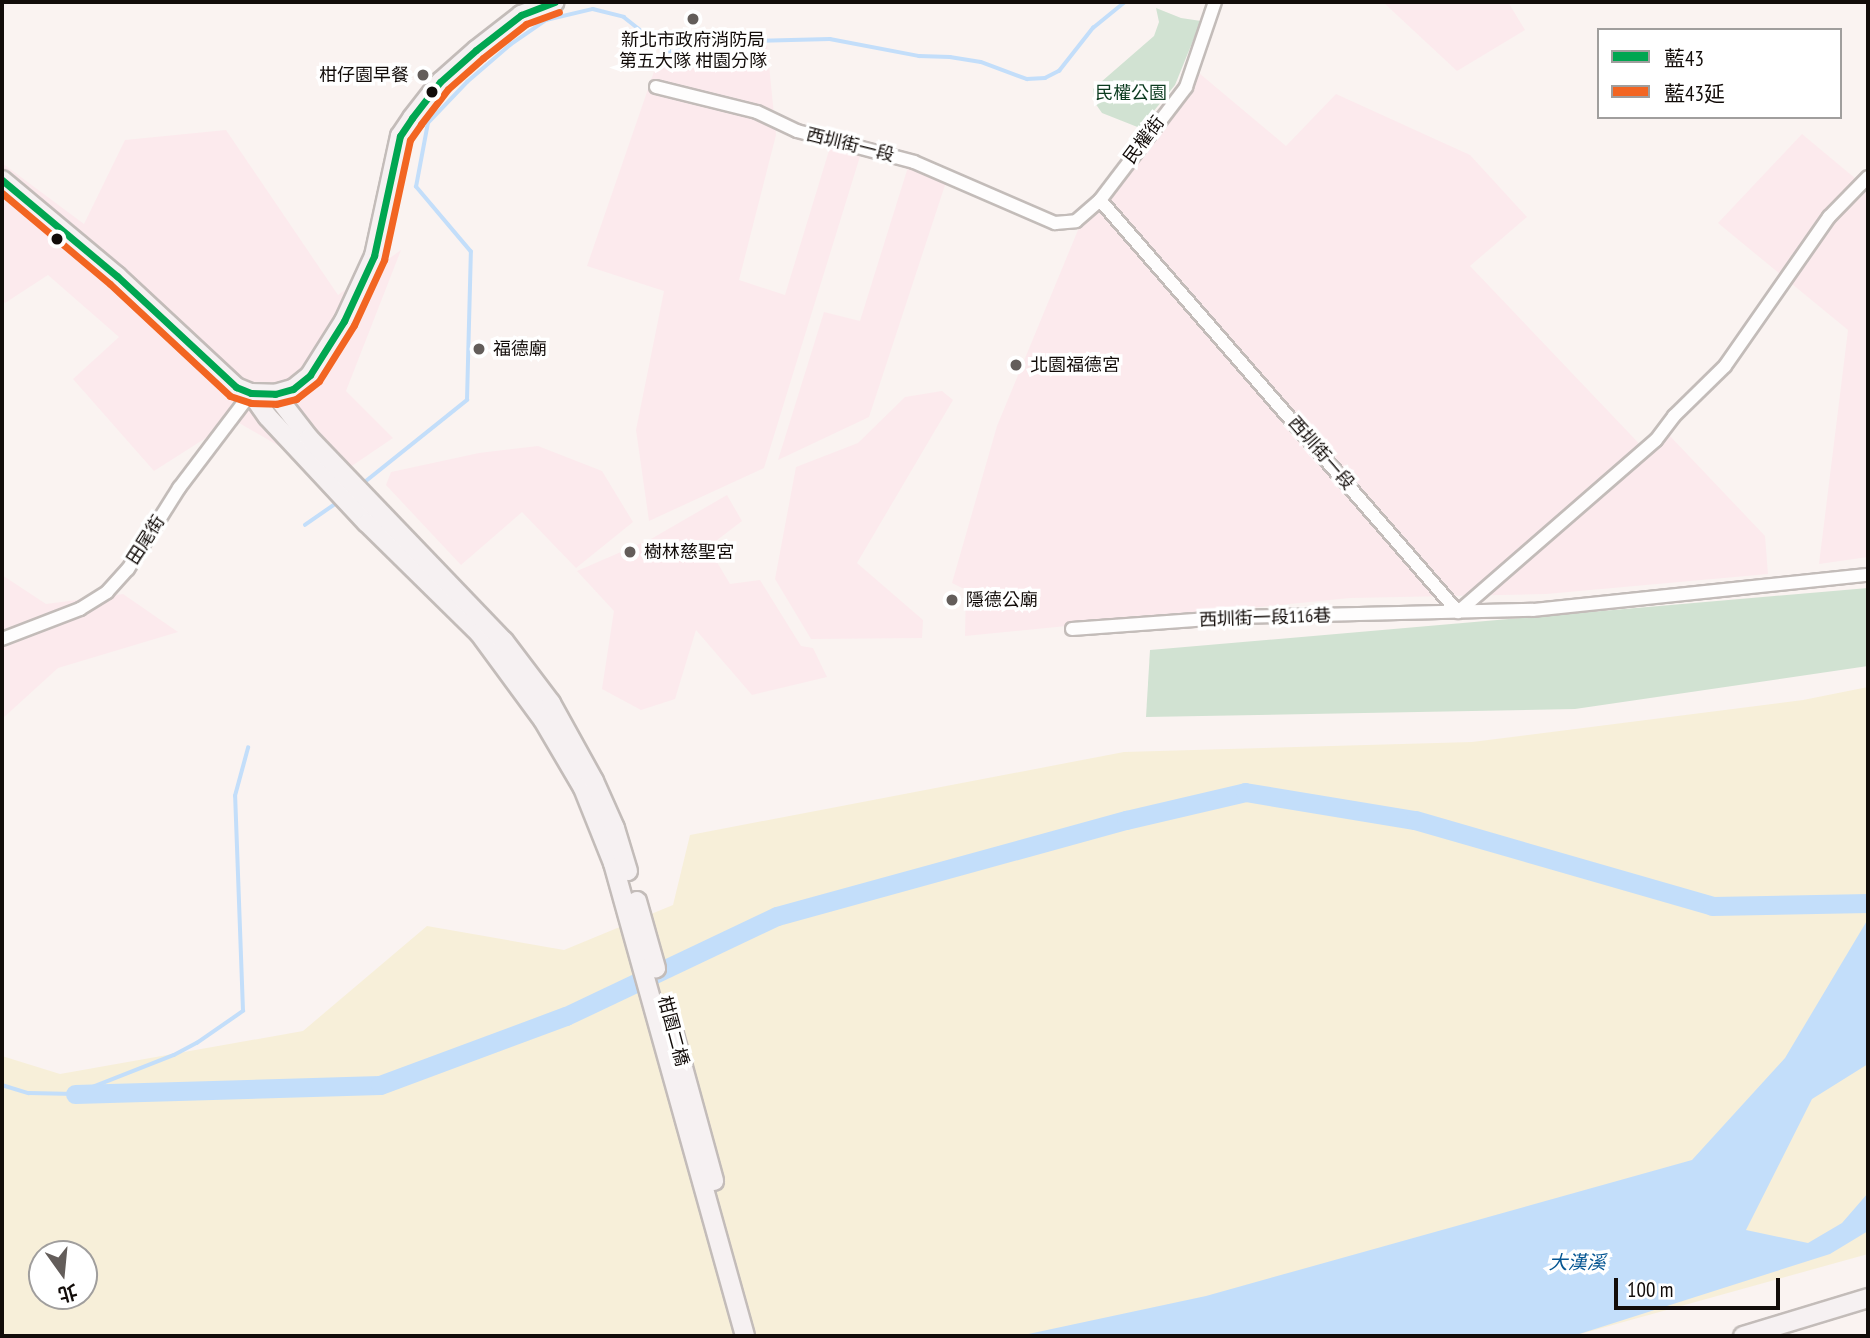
<!DOCTYPE html>
<html>
<head>
<meta charset="utf-8">
<style>
	body { margin:0 }
	#map { position:relative; width:1870px; height:1338px; overflow:hidden; background:#faf3f1; font-family:"PT Sans Narrow","Noto Sans TC",sans-serif }
	div>[style] { position:absolute }
	[style*='--x'] { left:calc(var(--x)*1px); top:calc(var(--y)*1px); width:calc(var(--w)*1px); rotate:calc(var(--a)*1deg) }
	.industrial>* { inset:0; background:#fceaed }
	.green>* { inset:0; background:#d1e2d2 }
	.sand>* { inset:0; background:#f7efd9 }
	.water>* { inset:0; background:#c3defa }
	.stream>* { height:3.5px; margin:-1.75px; padding:0 1.75px; transform-origin:1.75px; border-radius:1.75px; background:#c3defa }
	.river>* { height:19px; margin:-9.5px; padding:0 9.5px; transform-origin:9.5px; border-radius:9.5px; background:#c3defa }
	.roads { filter:drop-shadow(2px 0 #c3bcb9) drop-shadow(-2px 0 #c3bcb9) drop-shadow(0 2px #c3bcb9) drop-shadow(0 -2px #c3bcb9) }
	.street>* { height:12px; margin:-6px; padding:0 6px; transform-origin:6px; border-radius:6px; background:#fefdfd }
	.secondary>* { height:18px; margin:-9px; padding:0 9px; transform-origin:9px; border-radius:9px; background:#f6f1f2 }
	.bus-1>* { height:7px; margin:-3.5px; padding:0 3.5px; transform-origin:3.5px; border-radius:3.5px; background:#00a651 }
	.bus-2>* { height:7px; margin:-3.5px; padding:0 3.5px; transform-origin:3.5px; border-radius:3.5px; background:#f26522 }
	.dots>* { width:19px; height:19px; translate:-50% -50%; box-sizing:border-box; border:4px solid #fff; border-radius:50% }
	span { translate:-50% -50%; white-space:nowrap; text-align:center; line-height:1.15; -webkit-text-stroke:7px #fff; paint-order:stroke }
	.poi-label { font-size:18px; color:#120c09 }
	.right { translate:-100% -50%; text-align:right }
	.left { translate:0 -50%; text-align:left }
	.park-label { font-size:18px; color:#0b3b1f }
	.street-label { font-size:18px; color:#120c09 }
	.water-label { font-size:19px; color:#065692; font-style:italic }
	.frame { position:absolute; inset:0; border:4px solid #120c09; pointer-events:none }
	.legend { position:absolute; left:1597px; top:28px; width:245px; height:91px; box-sizing:border-box; background:#fff; border:2px solid #a09e9d; margin:0; padding:9px 12px; list-style:none; font-size:21px; color:#120c09 }
	.legend li { display:flex; align-items:center; gap:14px; height:35px }
	.legend b { width:35px; border:2px solid #a09e9d }
	.north { position:absolute; left:28px; top:1240px; width:70px; height:70px; box-sizing:border-box; background:#fff; border:2px solid #a09e9d; border-radius:50%; rotate:165deg; font-size:19px; font-weight:700; line-height:28px; text-align:center; color:#120c09 }
	.north::after { content:''; display:block; margin:auto; width:24px; height:32px; background:#635d5a; clip-path:polygon(50% 0,100% 100%,50% 72%,0 100%) }
	.scale { position:absolute; left:1614px; top:1278px; width:166px; height:32px; box-sizing:border-box; border:4px solid #120c09; border-top:0; padding-left:9px; font-size:21px; line-height:24px; white-space:nowrap; color:#120c09; -webkit-text-stroke:5px #fff; paint-order:stroke }
</style>
</head>
<body>
<div id="map">
	<div class="industrial">
		<div style="clip-path:polygon(1383px 2px,1508px 2px,1525px 30px,1457px 71px)"></div>
		<div style="clip-path:polygon(767px 45px,776px 135px,739px 280px,785px 295px,831px 144px,861px 153px,764px 468px,649px 521px,636px 430px,664px 291px,587px 266px,658px 60px)"></div>
		<div style="clip-path:polygon(1199px 73px,1286px 146px,1336px 94px,1470px 155px,1527px 217px,1470px 266px,1649px 454px,1669px 435px,1765px 536px,1768px 574px,1546px 594px,1350px 598px,965px 636px,966px 590px,952px 583px,997px 426px,1078px 230px,1109px 196px)"></div>
		<div style="clip-path:polygon(226px 130px,338px 295px,401px 250px,346px 391px,393px 438px,334px 478px,234px 420px,154px 471px,73px 379px,119px 337px,48px 275px,5px 303px,2px 300px,2px 163px,84px 224px,125px 140px)"></div>
		<div style="clip-path:polygon(1802px 134px,1868px 189px,1868px 557px,1819px 564px,1848px 330px,1718px 223px)"></div>
		<div style="clip-path:polygon(908px 167px,946px 182px,869px 417px,778px 460px,824px 312px,860px 321px)"></div>
		<div style="clip-path:polygon(942px 391px,953px 400px,857px 563px,923px 620px,922px 638px,811px 639px,775px 579px,796px 467px,858px 443px,905px 397px)"></div>
		<div style="clip-path:polygon(538px 446px,602px 471px,633px 522px,576px 568px,522px 512px,461px 565px,386px 485px,391px 472px,479px 453px)"></div>
		<div style="clip-path:polygon(727px 495px,742px 521px,708px 547px,730px 584px,760px 580px,801px 646px,813px 648px,827px 677px,752px 695px,696px 630px,675px 699px,641px 710px,602px 689px,614px 611px,577px 571px,651px 539px)"></div>
		<div style="clip-path:polygon(2px 575px,46px 604px,123px 594px,178px 632px,58px 668px,2px 719px)"></div>
	</div>
	<div class="green">
		<div style="clip-path:polygon(1156px 8px,1181px 18px,1201px 21px,1175px 85px,1140px 128px,1102px 113px,1095px 103px,1093px 89px,1154px 36px,1159px 22px)"></div>
		<div style="clip-path:polygon(1868px 588px,1868px 666px,1575px 709px,1146px 717px,1150px 650px)"></div>
	</div>
	<div class="sand">
		<div style="clip-path:polygon(evenodd,1868px 687px,1868px 1254px,1573px 1336px,2px 1336px,2px 1056px,60px 1074px,303px 1031px,427px 926px,564px 950px,673px 905px,690px 835px,1124px 752px,1472px 742px,1803px 700px,1868px 687px,42px 1254px,84px 1254px,84px 1296px,42px 1296px,42px 1254px)"></div>
	</div>
	<div class="water">
		<div style="clip-path:polygon(1868px 919px,1868px 1064px,1812px 1099px,1746px 1230px,1808px 1243px,1842px 1223px,1868px 1193px,1868px 1231px,1830px 1254px,1573px 1336px,1019px 1336px,1206px 1296px,1692px 1160px,1785px 1058px)"></div>
	</div>
	<div class="stream">
		<div style="--x:1179;--y:2;--w:8;--a:0"></div>
		<div style="--x:361;--y:485;--w:136;--a:-38.7"></div>
		<div style="--x:467;--y:400;--w:148;--a:-88.5"></div>
		<div style="--x:471;--y:252;--w:85;--a:-130.2"></div>
		<div style="--x:416;--y:187;--w:65;--a:-79.4"></div>
		<div style="--x:428;--y:123;--w:57;--a:-46.4"></div>
		<div style="--x:467;--y:82;--w:57;--a:-40.7"></div>
		<div style="--x:510;--y:45;--w:44;--a:-34.8"></div>
		<div style="--x:546;--y:20;--w:48;--a:-13.2"></div>
		<div style="--x:593;--y:9;--w:32;--a:14"></div>
		<div style="--x:624;--y:17;--w:56;--a:38.5"></div>
		<div style="--x:668;--y:52;--w:53;--a:-10.9"></div>
		<div style="--x:720;--y:42;--w:110;--a:-1.6"></div>
		<div style="--x:830;--y:39;--w:91;--a:10.8"></div>
		<div style="--x:919;--y:56;--w:31;--a:2"></div>
		<div style="--x:950;--y:57;--w:31;--a:9"></div>
		<div style="--x:981;--y:62;--w:49;--a:20.3"></div>
		<div style="--x:1027;--y:79;--w:18;--a:-3"></div>
		<div style="--x:1045;--y:78;--w:16;--a:-27"></div>
		<div style="--x:1059;--y:71;--w:55;--a:-51.7"></div>
		<div style="--x:1093;--y:28;--w:41;--a:-39.1"></div>
		<div style="--x:305;--y:525;--w:40;--a:-34.9"></div>
		<div style="--x:2;--y:1085;--w:28;--a:17"></div>
		<div style="--x:29;--y:1093;--w:46;--a:1.2"></div>
		<div style="--x:75;--y:1094;--w:106;--a:-21.5"></div>
		<div style="--x:174;--y:1055;--w:26;--a:-28"></div>
		<div style="--x:197;--y:1043;--w:56;--a:-34.8"></div>
		<div style="--x:243;--y:1011;--w:215;--a:-92.1"></div>
		<div style="--x:235;--y:796;--w:50;--a:-74.8"></div>
	</div>
	<div class="river">
		<div style="--x:75;--y:1094;--w:305;--a:-1.7"></div>
		<div style="--x:380;--y:1085;--w:198;--a:-20.4"></div>
		<div style="--x:566;--y:1016;--w:233;--a:-25.4"></div>
		<div style="--x:777;--y:916;--w:362;--a:-15.4"></div>
		<div style="--x:1126;--y:820;--w:122;--a:-13.2"></div>
		<div style="--x:1245;--y:792;--w:172;--a:9.4"></div>
		<div style="--x:1415;--y:820;--w:309;--a:16.1"></div>
		<div style="--x:1712;--y:906;--w:156;--a:-1.1"></div>
	</div>
	<div class="roads">
		<div class="street">
			<div style="--x:656;--y:87;--w:104;--a:13.9"></div>
			<div style="--x:757;--y:112;--w:44;--a:25.4"></div>
			<div style="--x:797;--y:131;--w:121;--a:14.8"></div>
			<div style="--x:914;--y:162;--w:154;--a:23.4"></div>
			<div style="--x:1055;--y:223;--w:21;--a:-5"></div>
			<div style="--x:1076;--y:221;--w:32;--a:-41"></div>
			<div style="--x:1100;--y:200;--w:142;--a:-52.7"></div>
			<div style="--x:1186;--y:87;--w:90;--a:-71.2"></div>
			<div style="--x:1100;--y:200;--w:546;--a:49.01"></div>
			<div style="--x:1458;--y:612;--w:262;--a:-41"></div>
			<div style="--x:1656;--y:440;--w:30;--a:-53"></div>
			<div style="--x:1674;--y:416;--w:71;--a:-44.4"></div>
			<div style="--x:1725;--y:366;--w:182;--a:-55.1"></div>
			<div style="--x:1829;--y:217;--w:56;--a:-45.7"></div>
			<div style="--x:1072;--y:629;--w:164;--a:-4.2"></div>
			<div style="--x:1236;--y:617;--w:297;--a:-1.4"></div>
			<div style="--x:1533;--y:610;--w:337;--a:-6"></div>
			<div style="--x:2;--y:639;--w:84;--a:-21"></div>
			<div style="--x:80;--y:609;--w:32;--a:-32"></div>
			<div style="--x:107;--y:592;--w:31;--a:-48"></div>
			<div style="--x:128;--y:569;--w:96;--a:-57.8"></div>
			<div style="--x:179;--y:488;--w:119;--a:-52.8"></div>
		</div>
		<div class="secondary">
			<div style="--x:2;--y:180;--w:150;--a:39.9"></div>
			<div style="--x:117;--y:276;--w:163;--a:43"></div>
			<div style="--x:236;--y:387;--w:16;--a:22"></div>
			<div style="--x:251;--y:393;--w:24;--a:2"></div>
			<div style="--x:275;--y:394;--w:19;--a:-16"></div>
			<div style="--x:293;--y:389;--w:22;--a:-39"></div>
			<div style="--x:310;--y:375;--w:64;--a:-57.8"></div>
			<div style="--x:344;--y:321;--w:72;--a:-65.2"></div>
			<div style="--x:374;--y:256;--w:123;--a:-77.8"></div>
			<div style="--x:400;--y:136;--w:22;--a:-56"></div>
			<div style="--x:412;--y:118;--w:46;--a:-52.1"></div>
			<div style="--x:440;--y:82;--w:48;--a:-41.6"></div>
			<div style="--x:476;--y:50;--w:57;--a:-37.9"></div>
			<div style="--x:521;--y:15;--w:36;--a:-21"></div>
			<div style="--x:251;--y:393;--w:29;--a:55"></div>
			<div style="--x:268;--y:417;--w:145;--a:47"></div>
			<div style="--x:367;--y:523;--w:157;--a:44.5"></div>
			<div style="--x:479;--y:633;--w:108;--a:53.7"></div>
			<div style="--x:543;--y:720;--w:79;--a:59.5"></div>
			<div style="--x:583;--y:788;--w:81;--a:68.2"></div>
			<div style="--x:613;--y:863;--w:491;--a:74.4"></div>
			<div style="--x:275;--y:394;--w:56;--a:52.3"></div>
			<div style="--x:309;--y:438;--w:281;--a:46.2"></div>
			<div style="--x:504;--y:641;--w:78;--a:52.8"></div>
			<div style="--x:551;--y:703;--w:89;--a:61.1"></div>
			<div style="--x:594;--y:781;--w:51;--a:65.9"></div>
			<div style="--x:615;--y:828;--w:45;--a:73.2"></div>
			<div style="--x:637;--y:901;--w:70;--a:74.2"></div>
			<div style="--x:669;--y:1016;--w:171;--a:74.7"></div>
			<div style="--x:1743;--y:1336;--w:131;--a:-16.9"></div>
		</div>
	</div>
	<div class="bus-1">
		<div style="--x:2;--y:180;--w:150;--a:39.9"></div>
		<div style="--x:117;--y:276;--w:163;--a:43"></div>
		<div style="--x:236;--y:387;--w:16;--a:22"></div>
		<div style="--x:251;--y:393;--w:24;--a:2"></div>
		<div style="--x:275;--y:394;--w:19;--a:-16"></div>
		<div style="--x:293;--y:389;--w:22;--a:-39"></div>
		<div style="--x:310;--y:375;--w:64;--a:-57.8"></div>
		<div style="--x:344;--y:321;--w:72;--a:-65.2"></div>
		<div style="--x:374;--y:256;--w:123;--a:-77.8"></div>
		<div style="--x:400;--y:136;--w:22;--a:-56"></div>
		<div style="--x:412;--y:118;--w:46;--a:-52.1"></div>
		<div style="--x:440;--y:82;--w:48;--a:-41.6"></div>
		<div style="--x:476;--y:50;--w:57;--a:-37.9"></div>
		<div style="--x:521;--y:15;--w:36;--a:-21"></div>
	</div>
	<div class="bus-2">
		<div style="--x:2;--y:193;--w:141;--a:40.1"></div>
		<div style="--x:110;--y:284;--w:164;--a:43"></div>
		<div style="--x:230;--y:396;--w:22;--a:18"></div>
		<div style="--x:251;--y:403;--w:25;--a:2"></div>
		<div style="--x:276;--y:404;--w:21;--a:-14"></div>
		<div style="--x:296;--y:399;--w:29;--a:-38"></div>
		<div style="--x:319;--y:381;--w:66;--a:-58"></div>
		<div style="--x:354;--y:325;--w:72;--a:-65.2"></div>
		<div style="--x:384;--y:260;--w:123;--a:-77.8"></div>
		<div style="--x:410;--y:140;--w:19;--a:-55"></div>
		<div style="--x:421;--y:124;--w:44;--a:-52.4"></div>
		<div style="--x:448;--y:89;--w:47;--a:-41.5"></div>
		<div style="--x:483;--y:58;--w:55;--a:-38.3"></div>
		<div style="--x:526;--y:24;--w:35;--a:-20"></div>
	</div>
	<div class="dots">
		<div style="left:693px;top:19px;background:#635d5a"></div>
		<div style="left:423px;top:75px;background:#635d5a"></div>
		<div style="left:432px;top:92px;background:#120c09"></div>
		<div style="left:57px;top:239px;background:#120c09"></div>
		<div style="left:479px;top:349px;background:#635d5a"></div>
		<div style="left:1016px;top:365px;background:#635d5a"></div>
		<div style="left:630px;top:552px;background:#635d5a"></div>
		<div style="left:952px;top:600px;background:#635d5a"></div>
	</div>
	<div class="poi-label">
		<span style="left:693px;top:51px">新北市政府消防局<br>第五大隊 柑園分隊</span>
		<span class="right" style="left:409px;top:75px">柑仔園早餐</span>
		<span class="left" style="left:493px;top:349px">福德廟</span>
		<span class="left" style="left:1030px;top:365px">北園福德宮</span>
		<span class="left" style="left:644px;top:552px">樹林慈聖宮</span>
		<span class="left" style="left:966px;top:600px">隱德公廟</span>
	</div>
	<div class="park-label">
		<span style="left:1131px;top:93px">民權公園</span>
	</div>
	<div class="street-label">
		<span style="left:1144px;top:140px;rotate:-53deg">民權街</span>
		<span style="left:850px;top:145px;rotate:14deg">西圳街一段</span>
		<span style="left:1321px;top:453px;rotate:49deg">西圳街一段</span>
		<span style="left:146px;top:540px;rotate:-57deg">田尾街</span>
		<span style="left:1265px;top:618px;rotate:-2deg">西圳街一段116巷</span>
		<span style="left:673px;top:1031px;rotate:75deg">柑園二橋</span>
	</div>
	<div class="water-label">
		<span style="left:1577px;top:1263px">大漢溪</span>
	</div>
	<div class="frame"></div>
	<ul class="legend">
	<li><b style="height:9px;background:#00a651"></b>藍43</li>
	<li><b style="height:9px;background:#f26522"></b>藍43延</li>
	</ul>
	<div class="north">北</div>
	<div class="scale">100 m</div>
</div>
</body>
</html>
